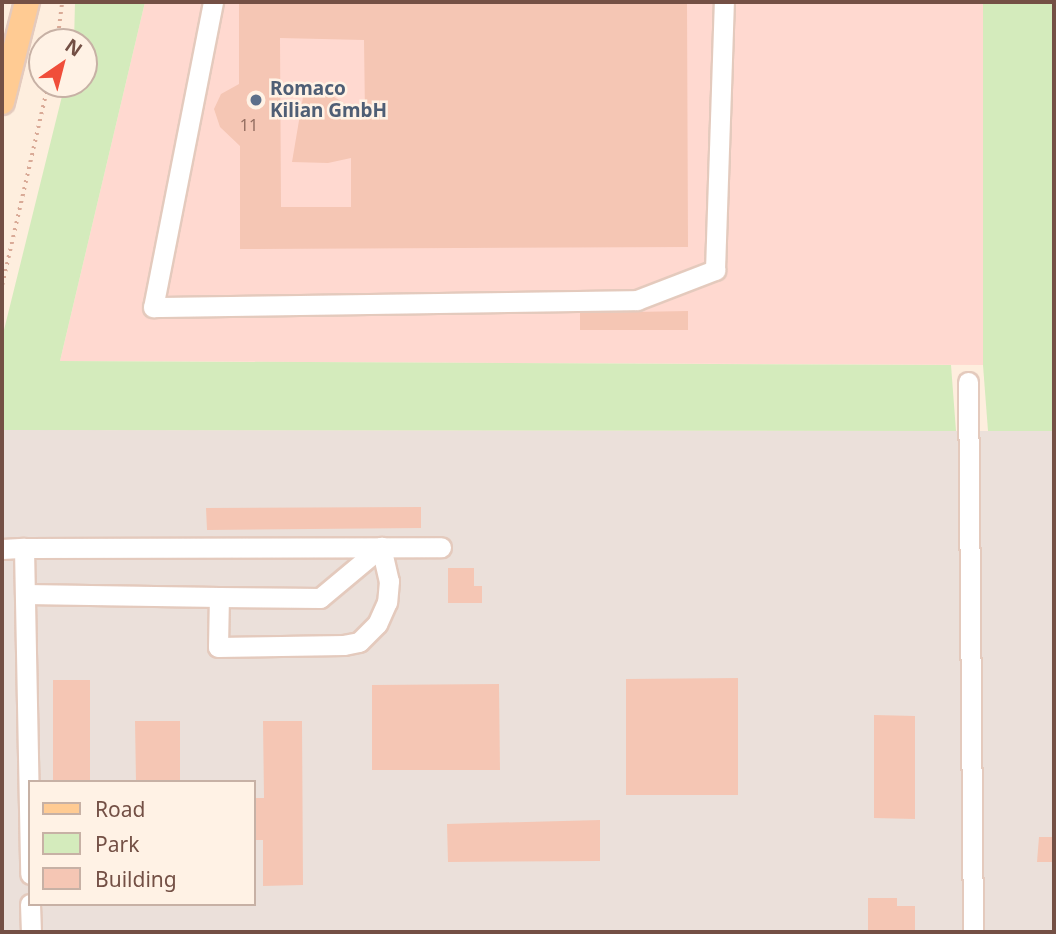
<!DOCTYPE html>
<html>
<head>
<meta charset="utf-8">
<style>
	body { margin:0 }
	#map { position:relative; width:1056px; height:934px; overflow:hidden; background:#feeede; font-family:"Noto Sans",sans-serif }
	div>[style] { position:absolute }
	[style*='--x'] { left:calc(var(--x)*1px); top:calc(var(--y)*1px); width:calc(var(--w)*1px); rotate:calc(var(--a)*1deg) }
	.commercial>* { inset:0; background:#ffd9d0 }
	.industrial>* { inset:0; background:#ebe0da }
	.green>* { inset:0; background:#d4ebbc }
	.building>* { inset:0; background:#f5c6b4 }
	.path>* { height:3.5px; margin-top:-1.75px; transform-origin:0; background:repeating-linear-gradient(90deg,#d9aa97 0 2px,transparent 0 7px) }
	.roads { filter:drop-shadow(2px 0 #e4cabd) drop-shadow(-2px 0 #e4cabd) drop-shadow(0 2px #e4cabd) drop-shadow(0 -2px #e4cabd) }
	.minor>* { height:19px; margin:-9.5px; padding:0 9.5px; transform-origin:9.5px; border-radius:9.5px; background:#fff }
	.major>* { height:24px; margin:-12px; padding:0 12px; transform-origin:12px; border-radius:12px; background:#ffcb93 }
	.dots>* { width:19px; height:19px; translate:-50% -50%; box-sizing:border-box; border:4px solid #fff2e5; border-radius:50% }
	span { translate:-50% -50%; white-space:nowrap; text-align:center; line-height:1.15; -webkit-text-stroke:5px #fff2e5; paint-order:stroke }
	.number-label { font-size:16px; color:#946e61 }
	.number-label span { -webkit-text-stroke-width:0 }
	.service-label { font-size:19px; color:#4e5e75; font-weight:700 }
	.left { translate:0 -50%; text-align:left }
	.frame { position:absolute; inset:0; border:4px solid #745045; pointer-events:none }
	.legend { position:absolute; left:28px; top:780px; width:228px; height:126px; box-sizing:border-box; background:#fff2e5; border:2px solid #c7b1a5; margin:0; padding:9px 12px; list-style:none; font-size:21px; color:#745045 }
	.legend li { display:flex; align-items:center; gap:14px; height:35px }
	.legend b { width:35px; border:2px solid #c7b1a5 }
	.north { position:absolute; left:28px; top:28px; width:70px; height:70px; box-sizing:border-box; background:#fff2e5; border:2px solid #c7b1a5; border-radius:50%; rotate:35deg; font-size:19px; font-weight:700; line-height:28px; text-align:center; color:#745045 }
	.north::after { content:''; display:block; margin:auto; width:24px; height:32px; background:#f04e3a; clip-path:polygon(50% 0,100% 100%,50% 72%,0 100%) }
</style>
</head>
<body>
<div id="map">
	<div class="commercial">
		<div style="clip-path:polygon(145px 2px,983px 2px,983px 365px,60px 361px)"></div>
	</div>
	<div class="industrial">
		<div style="clip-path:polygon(evenodd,2px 430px,1054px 431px,1054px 932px,2px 932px,2px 430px,30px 782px,254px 782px,254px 904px,30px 904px,30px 782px)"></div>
	</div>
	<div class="green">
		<div style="clip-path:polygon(75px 2px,145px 2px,60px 361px,951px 365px,956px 431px,2px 430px,2px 338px,65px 84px,84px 84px,84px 42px,74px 42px)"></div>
		<div style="clip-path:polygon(983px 2px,1054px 2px,1054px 431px,988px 431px,983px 365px)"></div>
	</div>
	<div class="building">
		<div style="clip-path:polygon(evenodd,239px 2px,687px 2px,688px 247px,240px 249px,240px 146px,220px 127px,214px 109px,221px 94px,239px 84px,239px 2px,280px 38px,364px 40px,365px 115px,334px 97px,305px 85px,292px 162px,328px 163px,351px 158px,351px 207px,281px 207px,280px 38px)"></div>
		<div style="clip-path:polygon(688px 311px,688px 330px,580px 330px,580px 313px)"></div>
		<div style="clip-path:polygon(421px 507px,421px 528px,207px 530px,206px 508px)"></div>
		<div style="clip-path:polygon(448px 568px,474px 568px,474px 586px,482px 586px,482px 603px,448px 603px)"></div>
		<div style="clip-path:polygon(738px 678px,738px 795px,626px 795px,626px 679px)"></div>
		<div style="clip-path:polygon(53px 680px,90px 680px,90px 782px,53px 782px)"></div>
		<div style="clip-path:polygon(499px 684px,500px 770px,372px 770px,372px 685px)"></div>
		<div style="clip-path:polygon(874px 715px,915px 716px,915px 819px,874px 818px)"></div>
		<div style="clip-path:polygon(135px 721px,180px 721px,180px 782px,136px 782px)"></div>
		<div style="clip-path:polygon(263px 721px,302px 721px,303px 885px,263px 886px,263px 840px,254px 840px,254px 798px,264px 798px)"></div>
		<div style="clip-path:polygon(600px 820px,600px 861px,448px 862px,447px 824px)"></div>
		<div style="clip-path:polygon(1039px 837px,1054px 837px,1054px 862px,1037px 862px)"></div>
		<div style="clip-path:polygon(868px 898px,897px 898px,897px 906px,915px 906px,915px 932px,868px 932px)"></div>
	</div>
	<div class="path">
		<div style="--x:57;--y:42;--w:40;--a:-82.9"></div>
		<div style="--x:2;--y:285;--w:206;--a:-77.1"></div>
	</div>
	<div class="roads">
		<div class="minor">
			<div style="--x:213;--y:2;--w:311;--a:101.1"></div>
			<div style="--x:153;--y:307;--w:484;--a:-0.8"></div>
			<div style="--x:637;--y:300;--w:84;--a:-21"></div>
			<div style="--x:715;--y:270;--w:268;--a:-88.1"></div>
			<div style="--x:968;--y:382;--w:550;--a:89.48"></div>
			<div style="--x:24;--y:548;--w:417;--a:-0.1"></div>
			<div style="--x:2;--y:549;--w:22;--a:-3"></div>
			<div style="--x:24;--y:548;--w:326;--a:88.9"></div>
			<div style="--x:25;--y:594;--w:194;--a:0.9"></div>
			<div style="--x:219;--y:597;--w:101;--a:0.6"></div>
			<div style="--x:320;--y:598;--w:80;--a:-39.9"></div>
			<div style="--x:381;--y:547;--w:35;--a:77"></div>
			<div style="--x:389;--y:581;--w:21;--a:95"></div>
			<div style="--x:387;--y:602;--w:24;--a:114"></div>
			<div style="--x:377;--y:624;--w:25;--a:135"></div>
			<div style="--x:359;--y:642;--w:15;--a:169"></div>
			<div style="--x:344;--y:645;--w:126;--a:179.1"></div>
			<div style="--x:218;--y:647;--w:50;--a:-88.9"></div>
			<div style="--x:30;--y:904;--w:28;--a:88"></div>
		</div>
		<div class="major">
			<div style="--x:2;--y:102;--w:103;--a:-76"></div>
		</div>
	</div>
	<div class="dots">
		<div style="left:256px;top:100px;background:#5c6f8a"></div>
	</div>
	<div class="number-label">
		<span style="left:249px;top:125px">11</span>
	</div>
	<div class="service-label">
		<span class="left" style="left:270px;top:100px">Romaco<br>Kilian GmbH</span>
	</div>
	<div class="frame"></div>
	<ul class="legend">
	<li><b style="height:9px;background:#ffcb93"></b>Road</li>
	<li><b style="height:19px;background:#d4ebbc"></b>Park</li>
	<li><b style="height:19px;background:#f5c6b4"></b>Building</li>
	</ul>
	<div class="north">N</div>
</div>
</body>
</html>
